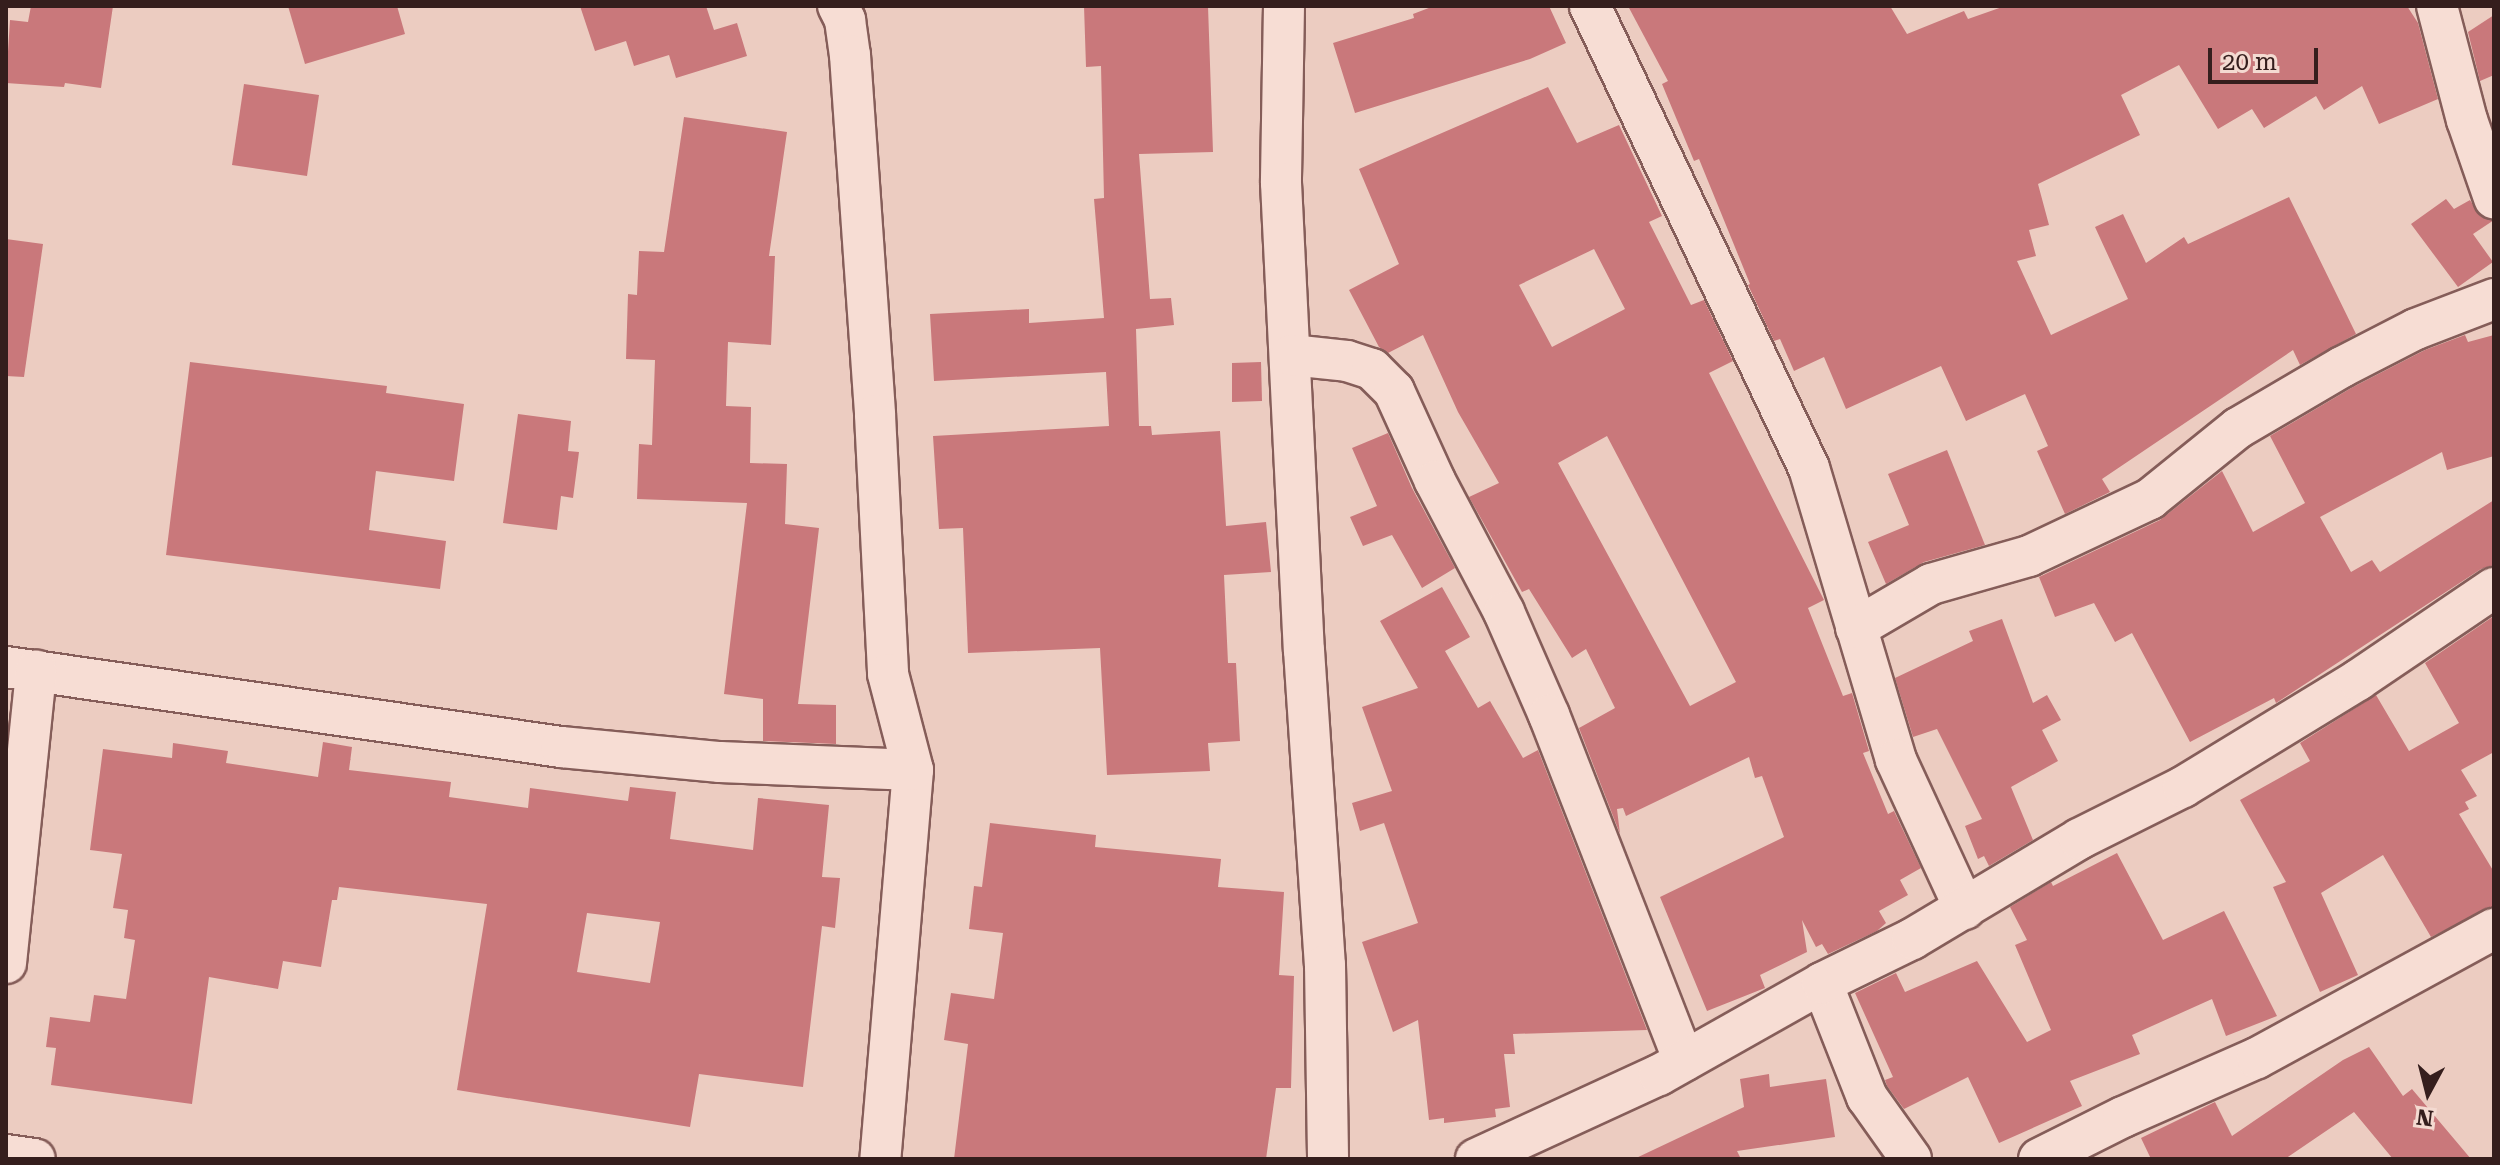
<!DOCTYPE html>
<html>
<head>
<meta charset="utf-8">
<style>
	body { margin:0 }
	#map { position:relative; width:2500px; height:1165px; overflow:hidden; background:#ecccc1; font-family:"Roboto Serif",serif }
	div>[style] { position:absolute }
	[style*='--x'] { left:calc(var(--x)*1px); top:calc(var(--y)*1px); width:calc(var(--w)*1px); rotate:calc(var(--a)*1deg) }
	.building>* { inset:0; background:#c9787b }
	.roads { filter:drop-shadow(2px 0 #855d59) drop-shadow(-2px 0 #855d59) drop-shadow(0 2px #855d59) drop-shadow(0 -2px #855d59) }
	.minor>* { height:40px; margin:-20px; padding:0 20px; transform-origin:20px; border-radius:20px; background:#f7ddd4 }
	span { translate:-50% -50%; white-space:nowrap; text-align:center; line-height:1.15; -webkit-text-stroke:8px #f4dad1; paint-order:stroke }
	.frame { position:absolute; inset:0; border:8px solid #351e1d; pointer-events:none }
	.north { position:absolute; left:2388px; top:1053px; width:80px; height:80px; -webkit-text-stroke:6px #f4dad1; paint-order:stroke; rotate:187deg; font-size:22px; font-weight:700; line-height:32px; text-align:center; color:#351e1d }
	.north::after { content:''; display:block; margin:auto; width:28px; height:36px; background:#351e1d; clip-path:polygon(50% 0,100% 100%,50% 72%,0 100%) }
	.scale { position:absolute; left:2208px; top:48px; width:110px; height:36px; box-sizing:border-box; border:4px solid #351e1d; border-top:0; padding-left:10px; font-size:24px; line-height:28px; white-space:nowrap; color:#351e1d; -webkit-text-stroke:6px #f4dad1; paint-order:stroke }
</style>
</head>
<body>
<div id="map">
	<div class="building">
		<div style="clip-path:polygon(31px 6px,113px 6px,101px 88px,65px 83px,64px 87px,6px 83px,10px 20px,28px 22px)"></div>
		<div style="clip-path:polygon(288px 6px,397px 6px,405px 34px,305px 64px)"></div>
		<div style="clip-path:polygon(580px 6px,706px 6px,714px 30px,737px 23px,747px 56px,676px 78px,669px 55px,634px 66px,626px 41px,595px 51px)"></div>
		<div style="clip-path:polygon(1084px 6px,1208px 6px,1213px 152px,1139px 154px,1150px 299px,1171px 298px,1174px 325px,1136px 329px,1139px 426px,1151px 426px,1152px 435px,1220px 431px,1226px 526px,1266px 522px,1271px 572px,1224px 575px,1228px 663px,1236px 663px,1240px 741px,1208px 743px,1210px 771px,1107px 775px,1100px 648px,968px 653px,963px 528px,939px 529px,933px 436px,1109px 426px,1106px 372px,934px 381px,930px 314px,1029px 309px,1029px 323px,1104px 318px,1094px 199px,1104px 198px,1101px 66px,1086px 67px)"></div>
		<div style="clip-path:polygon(1434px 6px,1549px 6px,1566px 43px,1530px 59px,1355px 113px,1333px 43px,1414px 18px,1413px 14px)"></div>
		<div style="clip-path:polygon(1628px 6px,1890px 6px,1907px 34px,1964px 11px,1968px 19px,2005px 6px,2407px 6px,2418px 23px,2438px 99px,2379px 124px,2362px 86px,2324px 110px,2316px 96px,2264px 128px,2252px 109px,2218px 129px,2179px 65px,2121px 95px,2140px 135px,2038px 184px,2049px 225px,2029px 230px,2036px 256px,2017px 261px,2051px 335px,2128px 299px,2095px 227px,2123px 214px,2146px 263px,2184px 237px,2188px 244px,2289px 197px,2356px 334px,2300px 365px,2293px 350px,2102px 479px,2110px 492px,2065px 514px,2037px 451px,2048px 446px,2025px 394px,1966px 421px,1941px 366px,1846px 409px,1824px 357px,1794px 371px,1780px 339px,1774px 341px,1748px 285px,1750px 284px,1699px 159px,1694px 161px,1662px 84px,1668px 81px)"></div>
		<div style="clip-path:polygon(2494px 15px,2494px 75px,2480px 81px,2468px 32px)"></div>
		<div style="clip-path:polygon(244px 84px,319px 95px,307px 176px,232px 165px)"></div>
		<div style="clip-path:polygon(evenodd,1548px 87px,1577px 143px,1619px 125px,1662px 216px,1649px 222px,1691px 305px,1704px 300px,1733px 361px,1709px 373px,1824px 600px,1808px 608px,1839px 686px,1843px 696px,1852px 693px,1869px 751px,1863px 753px,1888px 814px,1894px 811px,1921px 868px,1900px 880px,1908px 895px,1879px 911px,1886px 923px,1877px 931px,1828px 954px,1822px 944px,1816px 947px,1802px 920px,1807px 952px,1760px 975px,1765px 988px,1707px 1011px,1660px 897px,1784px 837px,1762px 776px,1755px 778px,1749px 757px,1626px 816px,1623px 808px,1617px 809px,1620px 834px,1579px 728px,1615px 708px,1586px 649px,1572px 658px,1529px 589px,1522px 592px,1469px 497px,1499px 483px,1458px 412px,1423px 335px,1388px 353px,1379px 347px,1349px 290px,1399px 264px,1359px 169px,1548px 87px,1594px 249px,1625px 309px,1552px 347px,1519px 285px,1594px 249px,1548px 87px,1607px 436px,1736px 682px,1690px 706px,1558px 463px,1607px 436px)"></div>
		<div style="clip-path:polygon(684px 117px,787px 132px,769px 256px,775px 256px,771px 345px,728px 342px,726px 406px,751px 407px,750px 463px,787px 464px,785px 524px,819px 528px,798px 704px,836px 705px,836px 744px,763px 741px,763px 699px,724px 694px,747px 503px,637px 499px,639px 444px,652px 445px,655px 360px,626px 359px,628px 294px,637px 295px,639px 251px,664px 252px)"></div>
		<div style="clip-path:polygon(2446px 199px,2454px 209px,2470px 200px,2480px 216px,2494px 220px,2473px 234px,2493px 262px,2458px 287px,2411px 224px)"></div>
		<div style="clip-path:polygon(6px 239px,43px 244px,24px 377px,6px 376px)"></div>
		<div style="clip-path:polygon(2465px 335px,2468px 342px,2494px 335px,2494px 456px,2447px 470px,2442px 452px,2320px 517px,2351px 572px,2372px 560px,2380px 572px,2494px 500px,2494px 565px,2481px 569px,2276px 703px,2274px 698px,2190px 742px,2132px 633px,2115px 642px,2094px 603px,2055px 617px,2039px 577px,2160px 520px,2222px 471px,2253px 532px,2305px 503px,2270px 436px,2353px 387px,2425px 350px)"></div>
		<div style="clip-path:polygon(190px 362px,387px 386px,386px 393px,464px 404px,454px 481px,376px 471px,369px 530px,446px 541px,440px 589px,166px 555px)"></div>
		<div style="clip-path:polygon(1261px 362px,1262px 401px,1232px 402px,1232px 363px)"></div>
		<div style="clip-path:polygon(518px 414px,571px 421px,568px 451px,579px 452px,573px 498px,561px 496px,557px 530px,503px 523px)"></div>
		<div style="clip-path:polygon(1388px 433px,1412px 488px,1455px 568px,1422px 588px,1392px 535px,1363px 546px,1350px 517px,1377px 506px,1352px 448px)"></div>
		<div style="clip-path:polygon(1947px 450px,1985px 545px,1924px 562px,1886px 584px,1868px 542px,1909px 525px,1888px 474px)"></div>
		<div style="clip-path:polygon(1442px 587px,1470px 637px,1445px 651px,1478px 708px,1490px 701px,1523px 758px,1538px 750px,1647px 1030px,1513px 1034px,1515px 1054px,1504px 1054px,1510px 1107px,1495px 1109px,1496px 1117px,1444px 1123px,1444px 1118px,1429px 1120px,1418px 1020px,1393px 1032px,1362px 942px,1418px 923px,1384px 823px,1360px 831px,1352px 803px,1392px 791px,1362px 707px,1418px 688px,1380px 621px)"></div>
		<div style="clip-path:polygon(2494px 616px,2494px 752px,2461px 770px,2477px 796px,2465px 802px,2469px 809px,2459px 814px,2494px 872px,2494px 906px,2431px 937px,2383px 855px,2321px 893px,2358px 975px,2320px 992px,2273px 887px,2286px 882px,2240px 800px,2310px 761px,2300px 743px,2376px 695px,2409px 751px,2459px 723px,2425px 663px)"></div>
		<div style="clip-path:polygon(2002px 619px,2033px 703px,2047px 695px,2061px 720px,2042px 730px,2058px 761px,2011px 787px,2033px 840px,1989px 866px,1984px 856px,1978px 859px,1965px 826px,1982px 819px,1937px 729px,1913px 737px,1895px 678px,1973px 641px,1969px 631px)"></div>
		<div style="clip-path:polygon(evenodd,323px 742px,352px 747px,349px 770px,451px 782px,449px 797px,528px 808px,530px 788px,628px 801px,630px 787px,676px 792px,670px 839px,753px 850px,758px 798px,829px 805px,822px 877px,840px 878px,835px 928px,822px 926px,803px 1087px,699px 1074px,690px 1127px,457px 1090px,487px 904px,339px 887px,337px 900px,332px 900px,321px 967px,283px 961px,278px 989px,209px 977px,192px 1104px,51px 1085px,56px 1048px,46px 1047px,50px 1017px,90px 1022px,94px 995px,126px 999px,135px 940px,124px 938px,128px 910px,113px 908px,122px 854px,90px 850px,103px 749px,172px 758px,173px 743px,228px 751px,226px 763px,318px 777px,323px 742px,587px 913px,660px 922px,650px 983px,577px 972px,587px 913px)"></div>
		<div style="clip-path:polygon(990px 823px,1096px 835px,1095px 847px,1221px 859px,1218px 887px,1284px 892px,1279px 975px,1294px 976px,1291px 1088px,1276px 1088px,1266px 1159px,954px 1159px,968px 1044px,944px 1040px,951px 993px,994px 999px,1003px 933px,969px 929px,974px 886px,982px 887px)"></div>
		<div style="clip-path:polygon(2117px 853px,2163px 940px,2224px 911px,2277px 1016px,2226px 1036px,2212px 999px,2132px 1035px,2140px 1054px,2070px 1081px,2082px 1106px,1999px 1143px,1968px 1077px,1904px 1109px,1887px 1086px,1885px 1080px,1893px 1077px,1855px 993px,1896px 973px,1905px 992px,1977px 961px,2027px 1042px,2051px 1030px,2015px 945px,2027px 940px,2010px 907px,2051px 882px,2053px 886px)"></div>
		<div style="clip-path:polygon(2369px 1047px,2403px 1096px,2412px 1089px,2471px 1159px,2393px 1159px,2354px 1112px,2285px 1159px,2151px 1159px,2141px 1138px,2215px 1102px,2232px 1136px,2343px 1060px)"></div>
		<div style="clip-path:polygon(1769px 1074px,1770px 1087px,1826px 1079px,1835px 1137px,1737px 1151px,1741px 1159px,1634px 1159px,1744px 1107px,1740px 1079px)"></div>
	</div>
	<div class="roads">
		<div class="minor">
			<div style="--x:838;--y:6;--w:16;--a:63"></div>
			<div style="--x:845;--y:20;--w:35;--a:82"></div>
			<div style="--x:850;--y:55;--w:361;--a:86"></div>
			<div style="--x:875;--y:415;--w:259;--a:87.1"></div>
			<div style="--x:888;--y:674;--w:99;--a:75.4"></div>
			<div style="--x:913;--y:770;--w:390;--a:94.8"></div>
			<div style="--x:1284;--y:6;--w:177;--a:91"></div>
			<div style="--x:1281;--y:183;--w:468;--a:87.2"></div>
			<div style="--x:1304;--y:650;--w:316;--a:86.2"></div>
			<div style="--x:1325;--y:965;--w:194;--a:89.1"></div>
			<div style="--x:1590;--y:6;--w:511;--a:64.64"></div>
			<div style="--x:1809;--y:468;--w:305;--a:73.4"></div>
			<div style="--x:1896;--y:760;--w:164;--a:65.2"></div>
			<div style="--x:2437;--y:6;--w:118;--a:75.3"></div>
			<div style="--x:2467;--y:120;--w:83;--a:70.9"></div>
			<div style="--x:1291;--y:355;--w:56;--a:6.1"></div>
			<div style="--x:1347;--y:361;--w:26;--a:18"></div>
			<div style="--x:1372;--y:369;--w:31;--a:45"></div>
			<div style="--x:1394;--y:391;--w:99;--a:65.5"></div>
			<div style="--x:1435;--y:481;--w:148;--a:62.2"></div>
			<div style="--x:1504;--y:612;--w:112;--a:66.4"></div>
			<div style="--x:1549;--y:715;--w:371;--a:68.7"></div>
			<div style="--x:1856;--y:628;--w:87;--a:-30.4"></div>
			<div style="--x:1931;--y:584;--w:102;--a:-15.9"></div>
			<div style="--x:2029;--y:556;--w:134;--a:-25.2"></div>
			<div style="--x:2150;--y:499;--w:113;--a:-38.9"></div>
			<div style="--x:2238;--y:428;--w:121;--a:-30.4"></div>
			<div style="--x:2342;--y:367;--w:83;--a:-27.2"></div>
			<div style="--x:2416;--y:329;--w:84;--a:-21"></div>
			<div style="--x:6;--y:667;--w:561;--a:8.2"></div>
			<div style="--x:561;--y:747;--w:160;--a:5.4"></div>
			<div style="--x:720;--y:762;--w:193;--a:2.4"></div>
			<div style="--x:6;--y:963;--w:294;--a:-84.1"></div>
			<div style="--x:1822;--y:983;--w:123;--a:68.5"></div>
			<div style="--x:1867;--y:1097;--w:76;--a:54.6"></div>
			<div style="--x:6;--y:1155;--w:29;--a:8"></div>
			<div style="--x:1476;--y:1159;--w:201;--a:-24.7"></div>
			<div style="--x:1659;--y:1075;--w:187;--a:-29.4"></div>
			<div style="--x:1822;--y:983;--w:100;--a:-26.1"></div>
			<div style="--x:1912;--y:939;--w:195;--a:-30.9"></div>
			<div style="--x:2079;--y:839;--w:116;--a:-26.6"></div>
			<div style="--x:2183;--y:787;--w:205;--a:-31.4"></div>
			<div style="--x:2358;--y:680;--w:164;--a:-34.1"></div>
			<div style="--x:2039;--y:1159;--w:94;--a:-26.6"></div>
			<div style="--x:2123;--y:1117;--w:146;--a:-23.8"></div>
			<div style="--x:2257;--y:1058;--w:270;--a:-28.6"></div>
		</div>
	</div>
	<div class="frame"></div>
	<div class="north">N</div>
	<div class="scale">20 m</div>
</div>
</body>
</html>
